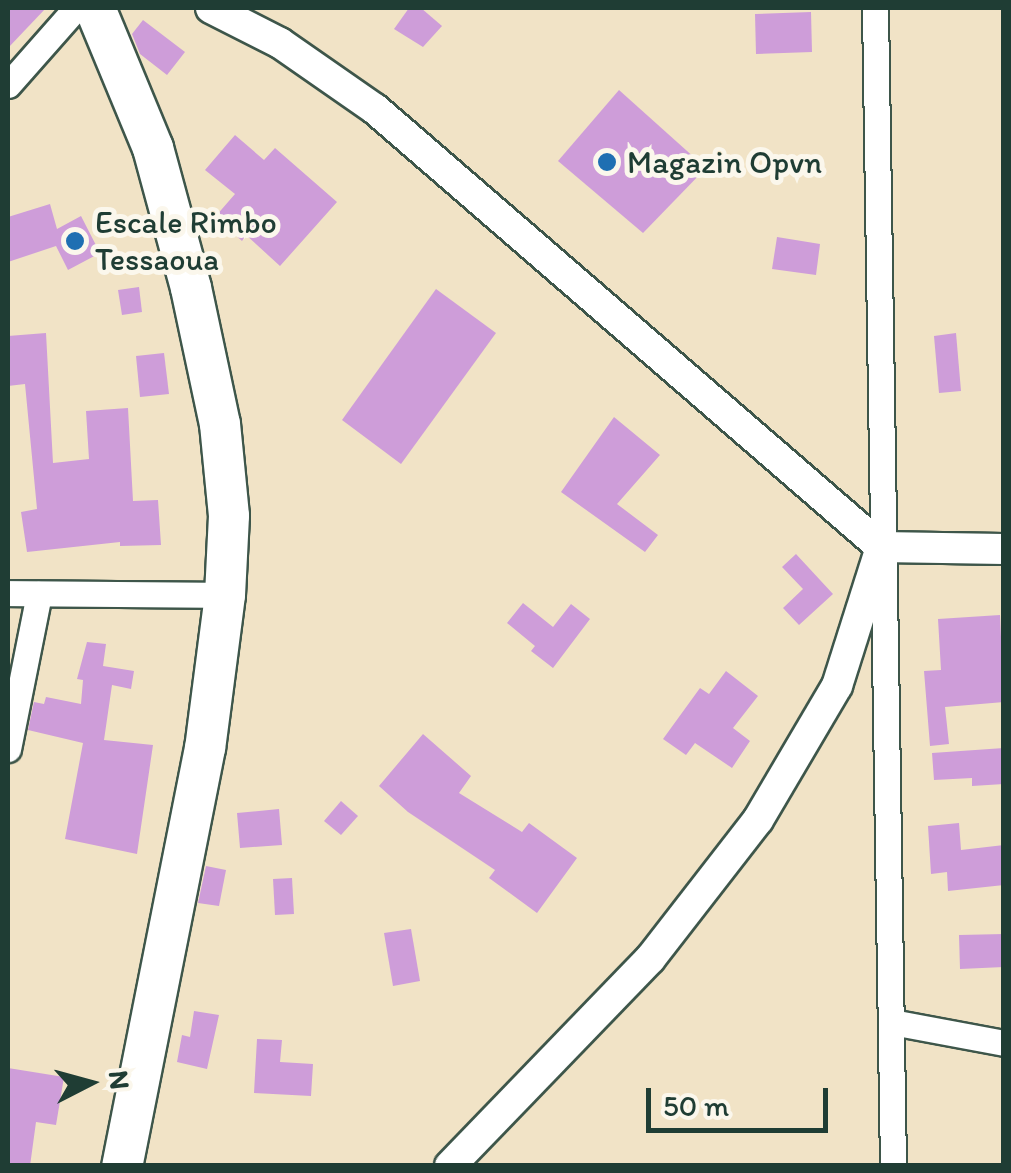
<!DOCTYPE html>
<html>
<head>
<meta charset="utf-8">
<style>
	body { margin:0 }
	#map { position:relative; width:1011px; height:1173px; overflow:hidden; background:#f1e3c6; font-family:Itim,sans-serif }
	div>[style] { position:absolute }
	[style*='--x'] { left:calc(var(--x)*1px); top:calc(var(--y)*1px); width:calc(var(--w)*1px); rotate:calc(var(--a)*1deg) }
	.building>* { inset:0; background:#ce9dd9 }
	.roads { filter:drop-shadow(2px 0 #3e564a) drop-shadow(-2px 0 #3e564a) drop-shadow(0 2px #3e564a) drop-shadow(0 -2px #3e564a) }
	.minor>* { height:25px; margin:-12.5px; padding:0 12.5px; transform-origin:12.5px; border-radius:12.5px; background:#fff }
	.tertiary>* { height:30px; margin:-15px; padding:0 15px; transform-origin:15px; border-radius:15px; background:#fff }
	.trunk>* { height:40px; margin:-20px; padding:0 20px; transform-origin:20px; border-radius:20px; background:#fff }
	.dots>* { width:28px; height:28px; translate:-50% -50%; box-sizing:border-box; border:5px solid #fbf7ec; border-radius:50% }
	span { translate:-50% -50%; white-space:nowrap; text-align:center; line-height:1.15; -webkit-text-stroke:10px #fbf7ec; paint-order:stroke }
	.poi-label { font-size:32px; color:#1f3d34 }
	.left { translate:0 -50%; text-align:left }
	.frame { position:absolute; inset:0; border:10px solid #1f3d34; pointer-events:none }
	.north { position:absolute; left:40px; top:1033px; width:100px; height:100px; -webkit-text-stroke:8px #fbf7ec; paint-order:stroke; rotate:84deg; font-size:28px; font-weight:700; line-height:40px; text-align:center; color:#1f3d34 }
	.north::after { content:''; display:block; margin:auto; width:35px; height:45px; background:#1f3d34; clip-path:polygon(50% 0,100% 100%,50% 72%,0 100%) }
	.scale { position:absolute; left:646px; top:1088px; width:182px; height:45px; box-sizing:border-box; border:5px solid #1f3d34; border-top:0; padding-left:12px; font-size:30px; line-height:35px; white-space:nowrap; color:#1f3d34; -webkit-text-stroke:8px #fbf7ec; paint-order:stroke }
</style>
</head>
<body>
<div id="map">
	<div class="building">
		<div style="clip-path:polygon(8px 8px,46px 8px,8px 48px)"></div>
		<div style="clip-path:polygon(409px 8px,421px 8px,442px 26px,423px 47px,394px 29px)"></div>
		<div style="clip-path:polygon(811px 12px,812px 52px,756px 54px,755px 14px)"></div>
		<div style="clip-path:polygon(143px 20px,185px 52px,167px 75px,140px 54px,132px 34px)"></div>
		<div style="clip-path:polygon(619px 90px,706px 168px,643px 233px,558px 161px)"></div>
		<div style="clip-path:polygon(235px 135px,264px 160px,275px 148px,337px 202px,280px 266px,246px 235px,242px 241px,215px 217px,235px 194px,205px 170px)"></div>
		<div style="clip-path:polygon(50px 204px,57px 229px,81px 216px,100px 253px,68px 270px,56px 246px,8px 262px,8px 217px)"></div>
		<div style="clip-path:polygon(777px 237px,820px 244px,816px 275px,772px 269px)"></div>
		<div style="clip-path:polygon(139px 287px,142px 312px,122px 315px,118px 290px)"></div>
		<div style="clip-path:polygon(436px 289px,496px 333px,401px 464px,342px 420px)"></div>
		<div style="clip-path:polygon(46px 333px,53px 463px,89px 459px,86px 411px,128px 408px,133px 501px,158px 500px,161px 545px,120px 546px,120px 542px,27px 552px,21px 512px,37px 509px,25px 384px,8px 386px,8px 336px)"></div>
		<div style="clip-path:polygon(956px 333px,961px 391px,939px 393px,934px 336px)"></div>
		<div style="clip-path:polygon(164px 353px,169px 394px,140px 397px,136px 356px)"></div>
		<div style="clip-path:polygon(614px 417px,660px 455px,617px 504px,658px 535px,645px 552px,561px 492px)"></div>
		<div style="clip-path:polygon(796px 554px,833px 594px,799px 625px,783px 608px,803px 589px,782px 567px)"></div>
		<div style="clip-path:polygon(523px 603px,553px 627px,571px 604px,590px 619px,553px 668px,531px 651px,535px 646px,507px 623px)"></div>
		<div style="clip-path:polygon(1000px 615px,1004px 702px,945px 707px,949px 744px,930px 746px,924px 671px,941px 670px,938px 619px)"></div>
		<div style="clip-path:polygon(87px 642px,106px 644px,103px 666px,134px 671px,131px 689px,112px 685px,104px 740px,153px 745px,137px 854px,65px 839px,83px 743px,28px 730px,34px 702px,44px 704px,46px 697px,81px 704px,83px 680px,77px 679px)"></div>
		<div style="clip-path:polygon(726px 671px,758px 696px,733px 728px,750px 741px,732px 768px,695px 743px,686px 755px,663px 739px,700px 688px,709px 694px)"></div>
		<div style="clip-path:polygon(423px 734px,471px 776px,459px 793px,522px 832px,529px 823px,577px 858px,537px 913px,489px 878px,495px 870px,408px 812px,379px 786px)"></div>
		<div style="clip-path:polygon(1004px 748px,1004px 784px,972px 786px,972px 778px,934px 780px,932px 753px)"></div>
		<div style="clip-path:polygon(341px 801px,358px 816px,341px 835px,324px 821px)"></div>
		<div style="clip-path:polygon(279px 809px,282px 845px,240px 848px,237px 813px)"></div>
		<div style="clip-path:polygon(959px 823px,961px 850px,1004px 845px,1004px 885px,948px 891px,947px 872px,931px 874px,928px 826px)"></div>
		<div style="clip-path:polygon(206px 866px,226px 870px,219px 906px,198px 903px)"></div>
		<div style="clip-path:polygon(292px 878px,294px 914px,275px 915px,273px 879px)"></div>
		<div style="clip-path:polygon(411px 929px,420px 981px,393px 986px,384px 933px)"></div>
		<div style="clip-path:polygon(1004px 934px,1004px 967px,960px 969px,959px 935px)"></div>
		<div style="clip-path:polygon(194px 1011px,219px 1015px,207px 1069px,177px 1062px,182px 1035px,190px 1037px)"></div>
		<div style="clip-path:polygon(257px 1039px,282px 1040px,280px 1062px,313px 1064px,311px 1096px,254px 1093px)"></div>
		<div style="clip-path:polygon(8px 1068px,64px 1077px,56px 1125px,36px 1122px,30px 1166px,8px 1166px)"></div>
	</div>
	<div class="roads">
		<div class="minor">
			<div style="--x:875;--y:8;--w:1158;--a:89.11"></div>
			<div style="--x:8;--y:85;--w:103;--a:-48.6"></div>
			<div style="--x:8;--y:593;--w:217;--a:0.5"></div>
			<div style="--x:8;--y:749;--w:158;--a:-78.7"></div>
			<div style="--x:892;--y:1022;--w:114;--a:10.6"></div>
		</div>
		<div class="tertiary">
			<div style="--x:211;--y:8;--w:77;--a:26.9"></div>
			<div style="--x:280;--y:43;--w:116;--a:34.8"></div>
			<div style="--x:375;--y:109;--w:669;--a:40.88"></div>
			<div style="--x:881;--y:547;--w:123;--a:0.9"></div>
			<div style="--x:450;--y:1166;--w:288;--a:-46"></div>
			<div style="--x:650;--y:959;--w:176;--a:-52.2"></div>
			<div style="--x:758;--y:820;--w:156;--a:-59.5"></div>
			<div style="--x:837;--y:686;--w:146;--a:-72.4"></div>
		</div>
		<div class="trunk">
			<div style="--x:95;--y:8;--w:152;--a:67.5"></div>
			<div style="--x:153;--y:148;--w:145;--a:74.8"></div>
			<div style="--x:191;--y:288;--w:139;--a:78"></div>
			<div style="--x:220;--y:424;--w:92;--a:84.4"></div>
			<div style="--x:229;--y:516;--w:79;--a:92.9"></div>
			<div style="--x:225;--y:595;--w:154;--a:97.4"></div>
			<div style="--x:205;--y:748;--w:426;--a:101.2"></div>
		</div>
	</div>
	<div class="dots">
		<div style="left:607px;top:162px;background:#1f6fb2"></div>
		<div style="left:75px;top:241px;background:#1f6fb2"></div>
	</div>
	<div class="poi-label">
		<span class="left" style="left:627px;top:162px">Magazin Opvn</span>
		<span class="left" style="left:95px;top:241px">Escale Rimbo<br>Tessaoua</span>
	</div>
	<div class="frame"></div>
	<div class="north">N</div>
	<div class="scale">50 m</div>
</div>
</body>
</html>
